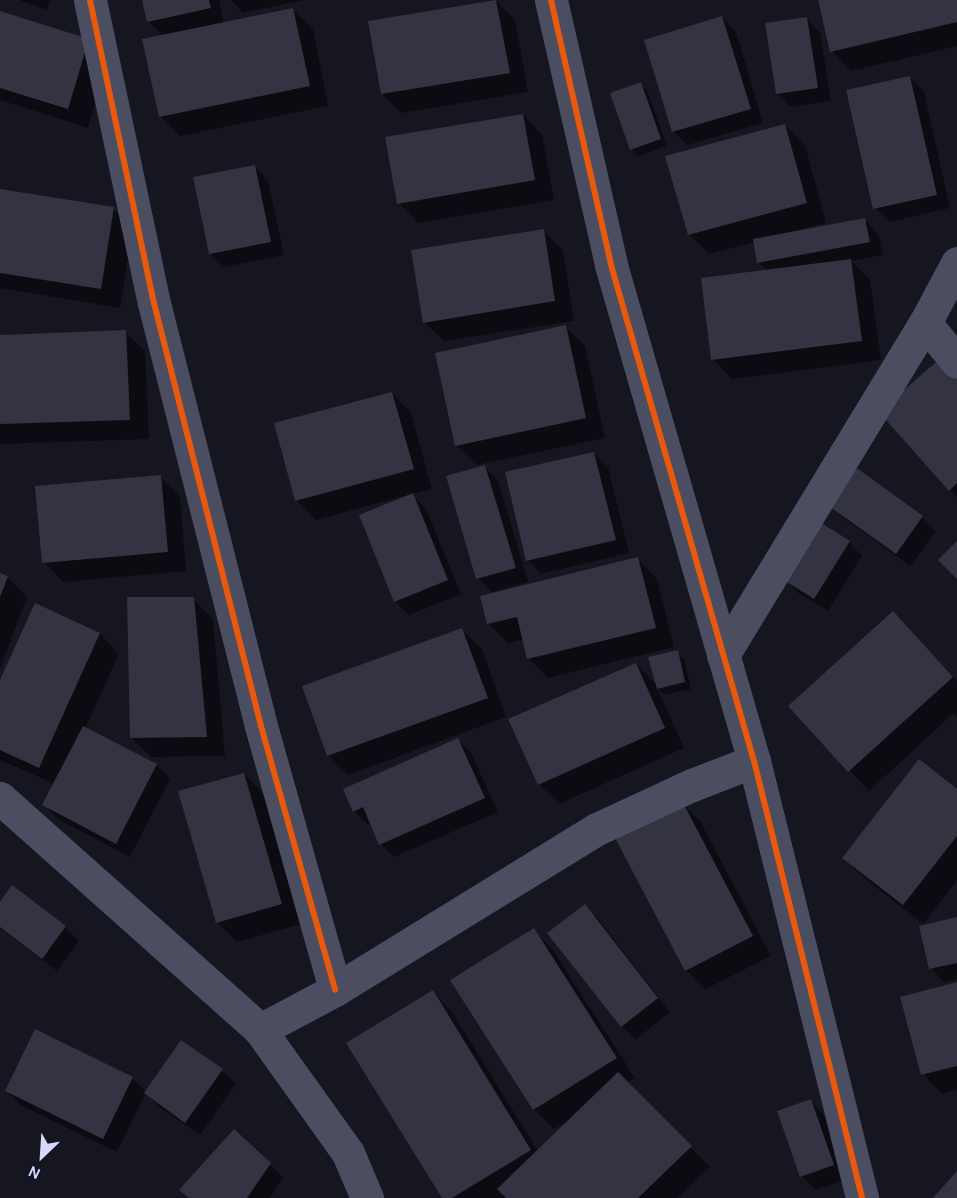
<!DOCTYPE html>
<html>
<head>
<meta charset="utf-8">
<style>
	body { margin:0 }
	#map { position:relative; width:957px; height:1198px; overflow:hidden; background:#161620; font-family:Karla,sans-serif }
	div>[style] { position:absolute }
	[style*='--x'] { left:calc(var(--x)*1px); top:calc(var(--y)*1px); width:calc(var(--w)*1px); rotate:calc(var(--a)*1deg) }
	.shadow>* { inset:0; background:#0007 }
	.building>* { inset:0; background:#343342 }
	.minor>* { height:33px; margin:-16.5px; padding:0 16.5px; transform-origin:16.5px; border-radius:16.5px; background:#4b4d60 }
	.tertiary>* { height:33px; margin:-16.5px; padding:0 16.5px; transform-origin:16.5px; border-radius:16.5px; background:#4b4d60 }
	.cycleway>* { height:6px; margin:-3px; padding:0 3px; transform-origin:3px; border-radius:3px; background:#e8590c }
	span { translate:-50% -50%; white-space:nowrap; text-align:center; line-height:1.15; -webkit-text-stroke:6px #111125; paint-order:stroke }
	.north { position:absolute; left:12px; top:1126px; width:60px; height:60px; -webkit-text-stroke:4px #111125; paint-order:stroke; rotate:205deg; font-size:16px; font-weight:700; line-height:24px; text-align:center; color:#d7d9fc }
	.north::after { content:''; display:block; margin:auto; width:21px; height:27px; background:#d7d9fc; clip-path:polygon(50% 0,100% 100%,50% 72%,0 100%) }
</style>
</head>
<body>
<div id="map">
	<div class="shadow">
		<div style="clip-path:polygon(19px 0,50px 0,47px 10px)"></div>
		<div style="clip-path:polygon(143px 0,219px 0,224px 24px,293px 10px,313px 29px,328px 106px,180px 136px,160px 116px,163px 36px,148px 21px)"></div>
		<div style="clip-path:polygon(231px 0,304px 0,243px 13px)"></div>
		<div style="clip-path:polygon(819px 0,957px 0,957px 46px,851px 71px,832px 51px)"></div>
		<div style="clip-path:polygon(496px 1px,515px 20px,528px 92px,402px 113px,382px 94px)"></div>
		<div style="clip-path:polygon(0 13px,108px 60px,88px 128px,0 100px)"></div>
		<div style="clip-path:polygon(722px 18px,736px 32px,763px 123px,687px 145px,673px 131px)"></div>
		<div style="clip-path:polygon(806px 18px,820px 32px,831px 101px,791px 107px,777px 94px)"></div>
		<div style="clip-path:polygon(910px 78px,924px 92px,950px 208px,889px 222px,875px 208px)"></div>
		<div style="clip-path:polygon(640px 84px,647px 90px,667px 146px,638px 156px,632px 149px)"></div>
		<div style="clip-path:polygon(523px 115px,542px 135px,554px 200px,418px 223px,399px 203px)"></div>
		<div style="clip-path:polygon(785px 126px,805px 145px,826px 223px,802px 229px,803px 231px,865px 220px,878px 234px,883px 255px,851px 261px,870px 280px,881px 360px,732px 379px,713px 359px,768px 271px,759px 262px,755px 242px,709px 254px,689px 234px)"></div>
		<div style="clip-path:polygon(255px 167px,268px 181px,284px 255px,224px 267px,210px 253px)"></div>
		<div style="clip-path:polygon(0 190px,113px 209px,133px 228px,120px 308px,0 288px)"></div>
		<div style="clip-path:polygon(543px 231px,563px 250px,574px 321px,444px 341px,424px 322px)"></div>
		<div style="clip-path:polygon(566px 327px,585px 346px,605px 438px,476px 465px,456px 445px)"></div>
		<div style="clip-path:polygon(125px 332px,145px 351px,149px 439px,0 444px,0 336px)"></div>
		<div style="clip-path:polygon(957px 370px,957px 497px,950px 490px)"></div>
		<div style="clip-path:polygon(392px 393px,411px 413px,432px 489px,412px 494px,426px 509px,461px 594px,409px 615px,395px 601px,404px 496px,316px 520px,297px 501px)"></div>
		<div style="clip-path:polygon(594px 453px,608px 467px,629px 553px,541px 574px,528px 560px)"></div>
		<div style="clip-path:polygon(484px 467px,498px 480px,528px 582px,494px 591px,495px 594px,637px 559px,657px 579px,674px 647px,548px 678px,528px 658px,524px 639px,508px 643px,488px 623px,494px 594px,478px 578px)"></div>
		<div style="clip-path:polygon(854px 469px,922px 517px,936px 531px,910px 566px,842px 517px,828px 503px)"></div>
		<div style="clip-path:polygon(160px 477px,180px 496px,186px 571px,63px 582px,44px 562px)"></div>
		<div style="clip-path:polygon(849px 542px,862px 556px,828px 611px,797px 592px,784px 579px)"></div>
		<div style="clip-path:polygon(0 575px,7px 577px,27px 597px,0 669px)"></div>
		<div style="clip-path:polygon(193px 599px,213px 619px,225px 756px,151px 757px,131px 737px)"></div>
		<div style="clip-path:polygon(35px 605px,100px 634px,119px 654px,85px 729px,157px 765px,170px 779px,130px 857px,58px 819px,44px 805px,55px 784px,0 760px,0 684px)"></div>
		<div style="clip-path:polygon(462px 630px,482px 649px,506px 717px,348px 775px,328px 755px)"></div>
		<div style="clip-path:polygon(912px 633px,957px 681px,957px 717px,954px 713px,869px 791px,790px 706px)"></div>
		<div style="clip-path:polygon(677px 652px,684px 659px,691px 689px,665px 695px,657px 688px,684px 748px,559px 804px,539px 784px,636px 664px,658px 686px)"></div>
		<div style="clip-path:polygon(457px 739px,471px 753px,498px 812px,394px 857px,381px 844px,371px 823px,368px 825px,354px 811px)"></div>
		<div style="clip-path:polygon(244px 774px,264px 794px,301px 924px,237px 942px,217px 922px)"></div>
		<div style="clip-path:polygon(957px 791px,957px 880px,923px 924px,863px 877px,844px 858px)"></div>
		<div style="clip-path:polygon(680px 801px,700px 821px,771px 956px,706px 989px,686px 970px)"></div>
		<div style="clip-path:polygon(12px 887px,65px 927px,79px 941px,57px 971px,0 928px,0 904px)"></div>
		<div style="clip-path:polygon(585px 906px,599px 920px,670px 1012px,635px 1040px,622px 1026px)"></div>
		<div style="clip-path:polygon(957px 918px,957px 979px,944px 982px,931px 968px)"></div>
		<div style="clip-path:polygon(534px 930px,553px 950px,635px 1078px,627px 1083px,710px 1167px,678px 1198px,443px 1198px,433px 992px,452px 1012px,538px 1151px,569px 1121px,554px 1129px,534px 1109px,452px 981px)"></div>
		<div style="clip-path:polygon(957px 983px,957px 1090px,942px 1094px,923px 1074px)"></div>
		<div style="clip-path:polygon(36px 1031px,132px 1078px,146px 1092px,181px 1042px,222px 1071px,236px 1084px,200px 1135px,159px 1107px,146px 1093px,117px 1152px,20px 1105px,7px 1091px)"></div>
		<div style="clip-path:polygon(810px 1101px,824px 1115px,847px 1179px,816px 1190px,802px 1176px)"></div>
		<div style="clip-path:polygon(270px 1164px,283px 1178px,270px 1198px,189px 1198px)"></div>
	</div>
	<div class="building">
		<div style="clip-path:polygon(142px 0,209px 0,211px 8px,147px 22px)"></div>
		<div style="clip-path:polygon(496px 0,510px 73px,381px 94px,368px 21px)"></div>
		<div style="clip-path:polygon(818px 0,957px 0,957px 22px,830px 52px)"></div>
		<div style="clip-path:polygon(293px 8px,310px 86px,159px 117px,142px 39px)"></div>
		<div style="clip-path:polygon(0 11px,89px 39px,68px 109px,0 88px)"></div>
		<div style="clip-path:polygon(722px 16px,751px 109px,672px 132px,644px 40px)"></div>
		<div style="clip-path:polygon(807px 17px,818px 88px,776px 94px,765px 23px)"></div>
		<div style="clip-path:polygon(910px 76px,937px 195px,873px 209px,846px 90px)"></div>
		<div style="clip-path:polygon(641px 82px,661px 139px,630px 150px,610px 93px)"></div>
		<div style="clip-path:polygon(523px 114px,535px 180px,397px 204px,385px 137px)"></div>
		<div style="clip-path:polygon(785px 124px,807px 203px,688px 235px,665px 156px)"></div>
		<div style="clip-path:polygon(255px 165px,271px 242px,209px 254px,193px 177px)"></div>
		<div style="clip-path:polygon(0 189px,114px 207px,101px 289px,0 273px)"></div>
		<div style="clip-path:polygon(865px 218px,870px 242px,757px 263px,753px 239px)"></div>
		<div style="clip-path:polygon(544px 229px,555px 301px,423px 323px,411px 250px)"></div>
		<div style="clip-path:polygon(851px 259px,862px 341px,711px 360px,701px 278px)"></div>
		<div style="clip-path:polygon(566px 325px,586px 418px,455px 446px,435px 353px)"></div>
		<div style="clip-path:polygon(126px 330px,130px 420px,0 424px,0 335px)"></div>
		<div style="clip-path:polygon(944px 355px,957px 369px,957px 483px,949px 491px,879px 412px)"></div>
		<div style="clip-path:polygon(392px 392px,414px 469px,295px 501px,274px 423px)"></div>
		<div style="clip-path:polygon(594px 452px,616px 540px,526px 561px,505px 472px)"></div>
		<div style="clip-path:polygon(485px 465px,516px 568px,476px 579px,446px 476px)"></div>
		<div style="clip-path:polygon(854px 466px,923px 516px,896px 554px,826px 504px)"></div>
		<div style="clip-path:polygon(161px 475px,168px 552px,42px 563px,35px 486px)"></div>
		<div style="clip-path:polygon(413px 493px,448px 580px,394px 602px,359px 515px)"></div>
		<div style="clip-path:polygon(818px 521px,850px 541px,814px 599px,782px 579px)"></div>
		<div style="clip-path:polygon(957px 541px,957px 579px,938px 560px)"></div>
		<div style="clip-path:polygon(638px 557px,656px 628px,527px 659px,517px 617px,487px 624px,480px 596px)"></div>
		<div style="clip-path:polygon(0 573px,8px 576px,0 597px)"></div>
		<div style="clip-path:polygon(127px 597px,194px 597px,207px 737px,130px 738px)"></div>
		<div style="clip-path:polygon(35px 603px,100px 633px,39px 768px,0 750px,0 680px)"></div>
		<div style="clip-path:polygon(893px 611px,953px 677px,848px 772px,788px 706px)"></div>
		<div style="clip-path:polygon(462px 628px,488px 698px,327px 756px,302px 686px)"></div>
		<div style="clip-path:polygon(678px 650px,685px 682px,657px 689px,648px 657px)"></div>
		<div style="clip-path:polygon(636px 663px,665px 728px,538px 785px,508px 719px)"></div>
		<div style="clip-path:polygon(83px 726px,157px 764px,116px 844px,42px 805px)"></div>
		<div style="clip-path:polygon(458px 738px,485px 798px,379px 845px,363px 807px,353px 812px,343px 789px)"></div>
		<div style="clip-path:polygon(919px 759px,957px 789px,957px 836px,903px 905px,842px 858px)"></div>
		<div style="clip-path:polygon(244px 773px,282px 904px,216px 923px,178px 791px)"></div>
		<div style="clip-path:polygon(681px 799px,753px 936px,685px 971px,613px 834px)"></div>
		<div style="clip-path:polygon(12px 885px,66px 926px,42px 959px,0 927px,0 902px)"></div>
		<div style="clip-path:polygon(585px 904px,658px 998px,621px 1027px,547px 933px)"></div>
		<div style="clip-path:polygon(957px 917px,957px 963px,929px 969px,919px 926px)"></div>
		<div style="clip-path:polygon(534px 928px,617px 1058px,533px 1110px,450px 980px)"></div>
		<div style="clip-path:polygon(957px 982px,957px 1066px,921px 1075px,900px 997px)"></div>
		<div style="clip-path:polygon(433px 990px,531px 1150px,452px 1198px,442px 1198px,346px 1043px)"></div>
		<div style="clip-path:polygon(35px 1029px,133px 1077px,103px 1139px,5px 1091px)"></div>
		<div style="clip-path:polygon(181px 1040px,223px 1069px,185px 1123px,144px 1093px)"></div>
		<div style="clip-path:polygon(618px 1072px,692px 1146px,638px 1198px,506px 1198px,497px 1189px)"></div>
		<div style="clip-path:polygon(811px 1099px,834px 1165px,800px 1177px,777px 1111px)"></div>
		<div style="clip-path:polygon(234px 1129px,271px 1163px,247px 1198px,189px 1198px,179px 1190px)"></div>
		<div style="clip-path:polygon(957px 1171px,957px 1198px,933px 1198px)"></div>
	</div>
	<div class="minor">
		<div style="--x:90;--y:0;--w:310;--a:78.1"></div>
		<div style="--x:154;--y:303;--w:436;--a:75.8"></div>
		<div style="--x:261;--y:726;--w:274;--a:74.3"></div>
		<div style="--x:925;--y:323;--w:50;--a:50.6"></div>
		<div style="--x:723;--y:655;--w:389;--a:-58.7"></div>
		<div style="--x:925;--y:323;--w:68;--a:-61.9"></div>
		<div style="--x:0;--y:798;--w:348;--a:41.7"></div>
		<div style="--x:260;--y:1030;--w:151;--a:54.4"></div>
		<div style="--x:348;--y:1153;--w:49;--a:67.1"></div>
		<div style="--x:260;--y:1030;--w:85;--a:-28.1"></div>
		<div style="--x:335;--y:990;--w:308;--a:-31.6"></div>
		<div style="--x:597;--y:829;--w:105;--a:-24.9"></div>
		<div style="--x:692;--y:785;--w:66;--a:-21.2"></div>
	</div>
	<div class="tertiary">
		<div style="--x:551;--y:0;--w:272;--a:77.2"></div>
		<div style="--x:611;--y:265;--w:516;--a:73.92"></div>
		<div style="--x:754;--y:761;--w:450;--a:76.1"></div>
	</div>
	<div class="cycleway">
		<div style="--x:90;--y:0;--w:310;--a:78.1"></div>
		<div style="--x:154;--y:303;--w:436;--a:75.8"></div>
		<div style="--x:261;--y:726;--w:274;--a:74.3"></div>
		<div style="--x:551;--y:0;--w:272;--a:77.2"></div>
		<div style="--x:611;--y:265;--w:516;--a:73.92"></div>
		<div style="--x:754;--y:761;--w:450;--a:76.1"></div>
	</div>
	<div class="north">N</div>
</div>
</body>
</html>
